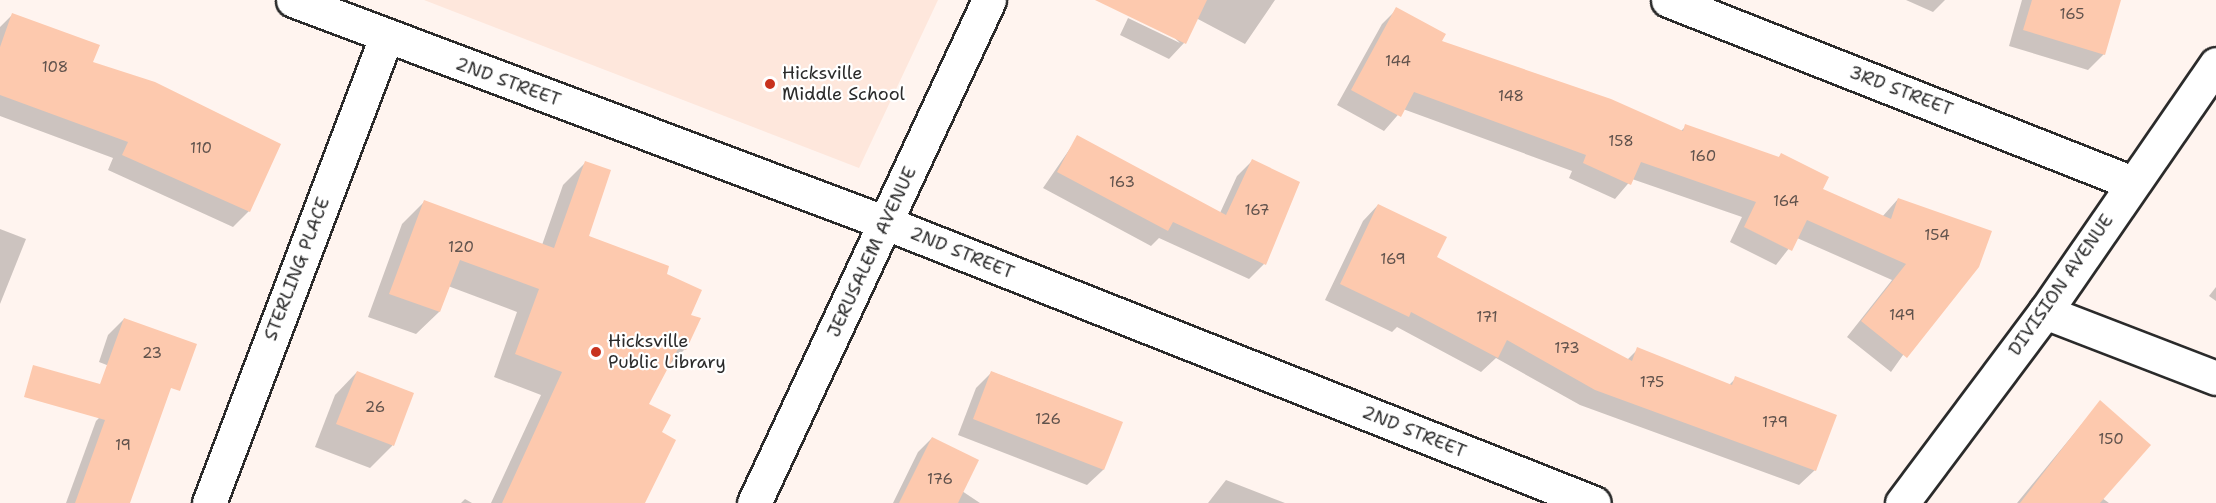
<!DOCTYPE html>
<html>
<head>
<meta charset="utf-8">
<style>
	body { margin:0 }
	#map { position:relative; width:2216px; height:503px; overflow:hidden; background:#fff4ef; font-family:"Shantell Sans",sans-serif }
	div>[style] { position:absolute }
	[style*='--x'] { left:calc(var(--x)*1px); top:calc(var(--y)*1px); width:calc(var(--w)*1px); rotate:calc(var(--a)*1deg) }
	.built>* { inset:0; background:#fee7dc }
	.shadow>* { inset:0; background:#0003 }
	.building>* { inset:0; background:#fdc9ae }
	.roads { filter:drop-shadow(2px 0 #2b2b2b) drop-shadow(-2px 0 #2b2b2b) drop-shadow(0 2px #2b2b2b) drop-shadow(0 -2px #2b2b2b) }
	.street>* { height:33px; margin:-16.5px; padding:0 16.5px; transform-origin:16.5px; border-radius:16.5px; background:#fff }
	.secondary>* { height:33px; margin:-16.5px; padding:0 16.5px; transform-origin:16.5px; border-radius:16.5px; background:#fff }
	.dots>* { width:16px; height:16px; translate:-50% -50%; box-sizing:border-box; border:3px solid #fff; border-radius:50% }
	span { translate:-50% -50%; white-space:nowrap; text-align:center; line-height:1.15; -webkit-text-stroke:4.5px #fff; paint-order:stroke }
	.number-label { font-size:15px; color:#60524c }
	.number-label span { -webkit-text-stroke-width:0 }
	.poi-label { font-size:18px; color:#2b2b2b }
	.left { translate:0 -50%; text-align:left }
	.street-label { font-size:18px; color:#2b2b2b }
</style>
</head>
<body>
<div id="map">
	<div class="built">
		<div style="clip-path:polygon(424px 0,938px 0,859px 168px)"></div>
	</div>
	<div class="shadow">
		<div style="clip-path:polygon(1136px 0,1275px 0,1245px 44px,1196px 18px,1184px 43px,1169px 59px,1120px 35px,1128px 18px,1180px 43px)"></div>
		<div style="clip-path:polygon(1906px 0,1945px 0,1933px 12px)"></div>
		<div style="clip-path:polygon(2022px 0,2117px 0,2104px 54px,2088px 70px,2009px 46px)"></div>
		<div style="clip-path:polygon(1397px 9px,1440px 42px,1680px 132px,1686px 126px,1778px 158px,1781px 155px,1821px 190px,1882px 217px,1898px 199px,1990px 232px,1891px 372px,1847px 337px,1892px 280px,1797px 238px,1776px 265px,1730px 242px,1742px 217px,1632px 179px,1615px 199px,1569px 178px,1572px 171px,1403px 109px,1384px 131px,1337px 105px,1382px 24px)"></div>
		<div style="clip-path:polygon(13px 14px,91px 63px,249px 211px,233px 227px,108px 170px,113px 158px,0 116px,0 27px)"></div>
		<div style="clip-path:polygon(1078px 137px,1220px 213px,1237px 176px,1252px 161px,1264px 264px,1249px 279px,1159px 238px,1151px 246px,1043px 188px)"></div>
		<div style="clip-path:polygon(586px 162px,588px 236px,665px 275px,689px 316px,685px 349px,666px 368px,647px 405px,660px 433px,644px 503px,491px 503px,541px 395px,494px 377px,517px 312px,448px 286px,439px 312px,416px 334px,368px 317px,402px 224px,424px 202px,542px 245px,563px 185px)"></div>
		<div style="clip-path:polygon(1378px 205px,1435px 258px,1627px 360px,1638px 349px,1729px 385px,1736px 378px,1815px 470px,1799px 485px,1580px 405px,1496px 358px,1481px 372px,1397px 327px,1392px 332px,1325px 300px,1363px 221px)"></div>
		<div style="clip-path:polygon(0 229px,26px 239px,0 304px)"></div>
		<div style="clip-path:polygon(2216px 287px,2216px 301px,2209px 296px)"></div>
		<div style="clip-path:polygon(124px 319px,169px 389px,99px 362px,108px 335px)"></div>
		<div style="clip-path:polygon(357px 372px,412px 393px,392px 446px,370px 468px,315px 447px,335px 395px)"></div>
		<div style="clip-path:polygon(992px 372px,1121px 422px,1103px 470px,1087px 485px,958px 435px,976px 388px)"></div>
		<div style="clip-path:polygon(2100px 402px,2102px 498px,2109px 503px,2017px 503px)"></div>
		<div style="clip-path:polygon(112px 405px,127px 503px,66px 503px,96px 421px)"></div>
		<div style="clip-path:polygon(932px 438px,962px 491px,980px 503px,893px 503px,918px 452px)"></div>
		<div style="clip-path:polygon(1226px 480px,1285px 503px,1208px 503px)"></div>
		<div style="clip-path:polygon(465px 499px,472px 503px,461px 503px)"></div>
	</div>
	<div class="building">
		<div style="clip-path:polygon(1095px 0,1207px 0,1186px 44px)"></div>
		<div style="clip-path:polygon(2032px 0,2121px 0,2105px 55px,2023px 30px)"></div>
		<div style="clip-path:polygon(1396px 7px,1446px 34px,1442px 41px,1611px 99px,1683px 131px,1685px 124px,1779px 157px,1781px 153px,1829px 177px,1823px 189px,1891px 219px,1898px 198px,1992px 231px,1979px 267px,1907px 358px,1861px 321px,1906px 264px,1807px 220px,1792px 251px,1744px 227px,1756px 202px,1641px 162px,1631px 185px,1583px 163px,1586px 155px,1414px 92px,1401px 117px,1351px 90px)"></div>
		<div style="clip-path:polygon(12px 13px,100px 45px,93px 62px,155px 82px,281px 144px,250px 212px,122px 155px,128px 142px,0 95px,0 47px)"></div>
		<div style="clip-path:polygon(1077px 135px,1226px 215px,1252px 159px,1300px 182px,1266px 265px,1173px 222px,1168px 231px,1057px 172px)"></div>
		<div style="clip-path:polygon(585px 161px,611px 170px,589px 236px,669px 266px,667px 274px,702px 290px,691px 315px,701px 318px,686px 350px,679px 347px,649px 404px,671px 415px,662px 432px,676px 440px,645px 503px,502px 503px,562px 372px,515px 354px,539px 289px,460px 260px,440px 312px,389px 294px,424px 200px,554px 248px)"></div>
		<div style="clip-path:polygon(1378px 204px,1447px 237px,1437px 257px,1632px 361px,1637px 347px,1732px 385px,1735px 376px,1837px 415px,1816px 471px,1595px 390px,1507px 340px,1498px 358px,1411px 312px,1409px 317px,1340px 284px)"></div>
		<div style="clip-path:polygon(124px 318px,197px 344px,180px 391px,171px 388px,130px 503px,75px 503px,105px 420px,24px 397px,33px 365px,100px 384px)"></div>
		<div style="clip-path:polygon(357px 371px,414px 393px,394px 446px,336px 424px)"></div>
		<div style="clip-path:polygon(991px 371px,1123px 422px,1104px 470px,973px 419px)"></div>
		<div style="clip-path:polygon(2100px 400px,2151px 445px,2100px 503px,2020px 503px)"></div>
		<div style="clip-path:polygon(932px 437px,979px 460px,958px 503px,899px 503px)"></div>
	</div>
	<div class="roads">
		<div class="street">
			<div style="--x:293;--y:0;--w:634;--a:20.61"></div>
			<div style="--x:886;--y:223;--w:761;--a:21.58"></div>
			<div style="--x:1668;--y:0;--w:499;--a:21.5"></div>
			<div style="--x:2045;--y:312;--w:183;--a:21.1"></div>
			<div style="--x:209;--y:503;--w:499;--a:-69.2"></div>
			<div style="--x:1902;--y:503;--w:239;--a:-53.2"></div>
			<div style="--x:2045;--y:312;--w:301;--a:-55.4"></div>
		</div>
		<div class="secondary">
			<div style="--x:754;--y:503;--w:555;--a:-64.96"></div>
		</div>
	</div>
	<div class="dots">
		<div style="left:770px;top:84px;background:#c8321e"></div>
		<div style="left:596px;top:352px;background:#c8321e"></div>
	</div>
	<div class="number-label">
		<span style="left:2072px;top:15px">165</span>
		<span style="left:1398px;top:62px">144</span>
		<span style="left:55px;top:68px">108</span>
		<span style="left:1511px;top:97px">148</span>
		<span style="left:1621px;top:142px">158</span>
		<span style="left:201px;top:149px">110</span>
		<span style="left:1703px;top:157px">160</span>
		<span style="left:1122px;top:183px">163</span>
		<span style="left:1786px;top:202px">164</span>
		<span style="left:1257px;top:211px">167</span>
		<span style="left:1937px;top:236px">154</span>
		<span style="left:461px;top:248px">120</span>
		<span style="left:1393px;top:260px">169</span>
		<span style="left:1902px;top:316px">149</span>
		<span style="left:1487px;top:318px">171</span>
		<span style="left:1567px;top:349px">173</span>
		<span style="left:152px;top:354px">23</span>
		<span style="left:1652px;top:383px">175</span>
		<span style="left:375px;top:408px">26</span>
		<span style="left:1048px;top:420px">126</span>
		<span style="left:1775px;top:423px">179</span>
		<span style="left:2111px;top:440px">150</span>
		<span style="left:123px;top:446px">19</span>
		<span style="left:940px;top:480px">176</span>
	</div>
	<div class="poi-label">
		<span class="left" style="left:782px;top:84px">Hicksville<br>Middle School</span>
		<span class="left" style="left:608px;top:352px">Hicksville<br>Public Library</span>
	</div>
	<div class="street-label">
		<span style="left:508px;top:82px;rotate:20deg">2ND STREET</span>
		<span style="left:1901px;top:91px;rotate:21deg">3RD STREET</span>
		<span style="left:872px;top:252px;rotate:-65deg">JERUSALEM AVENUE</span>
		<span style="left:962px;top:253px;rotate:22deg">2ND STREET</span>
		<span style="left:297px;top:269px;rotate:-69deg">STERLING PLACE</span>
		<span style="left:2061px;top:285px;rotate:-55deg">DIVISION AVENUE</span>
		<span style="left:1414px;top:432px;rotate:22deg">2ND STREET</span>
	</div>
</div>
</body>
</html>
